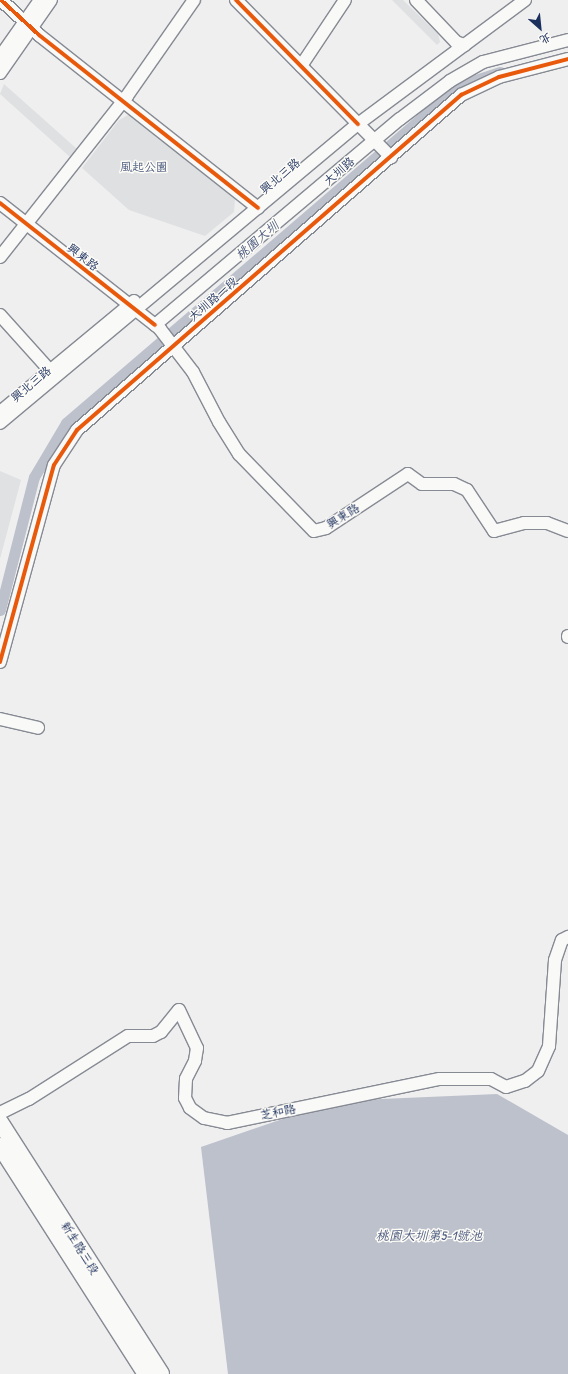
<!DOCTYPE html>
<html>
<head>
<meta charset="utf-8">
<style>
	body { margin:0 }
	#map { position:relative; width:568px; height:1374px; overflow:hidden; background:#efefef; font-family:"Patrick Hand","LXGW WenKai TC",sans-serif }
	div>[style] { position:absolute }
	[style*='--x'] { left:calc(var(--x)*1px); top:calc(var(--y)*1px); width:calc(var(--w)*1px); rotate:calc(var(--a)*1deg) }
	.built>* { inset:0; background:#dfe1e2 }
	.green>* { inset:0; background:#dee0e2 }
	.water>* { inset:0; background:#bdc1cc }
	.canal>* { height:11px; margin:-5.5px; padding:0 5.5px; transform-origin:5.5px; border-radius:5.5px; background:#bdc1cc }
	.roads { filter:drop-shadow(1px 0 #868a93) drop-shadow(-1px 0 #868a93) drop-shadow(0 1px #868a93) drop-shadow(0 -1px #868a93) }
	.minor>* { height:12px; margin:-6px; padding:0 6px; transform-origin:6px; border-radius:6px; background:#f9f9f8 }
	.major>* { height:16px; margin:-8px; padding:0 8px; transform-origin:8px; border-radius:8px; background:#f9f9f8 }
	.cycleway>* { height:4px; margin:-2px; padding:0 2px; transform-origin:2px; border-radius:2px; background:#e8590c }
	span { translate:-50% -50%; white-space:nowrap; text-align:center; line-height:1.15; -webkit-text-stroke:3px #fdfcf7; paint-order:stroke }
	.park-label { font-size:12px; color:#48587c }
	.street-label { font-size:12px; color:#1b2f5e }
	.water-label { font-size:13px; color:#4c5b7f; font-style:italic }
	.north { position:absolute; left:520px; top:8px; width:40px; height:40px; -webkit-text-stroke:3px #fdfcf7; paint-order:stroke; rotate:153deg; font-size:11px; font-weight:700; line-height:16px; text-align:center; color:#1b2f5e }
	.north::after { content:''; display:block; margin:auto; width:14px; height:18px; background:#1b2f5e; clip-path:polygon(50% 0,100% 100%,50% 72%,0 100%) }
</style>
</head>
<body>
<div id="map">
	<div class="built">
		<div style="clip-path:polygon(0 471px,21px 480px,0 559px)"></div>
	</div>
	<div class="green">
		<div style="clip-path:polygon(392px 0,403px 0,438px 34px,440px 42px,437px 45px)"></div>
		<div style="clip-path:polygon(4px 84px,77px 149px,70px 157px,0 94px)"></div>
		<div style="clip-path:polygon(130px 114px,235px 199px,234px 212px,205px 236px,129px 210px,82px 168px,119px 120px)"></div>
	</div>
	<div class="water">
		<div style="clip-path:polygon(497px 1094px,568px 1135px,568px 1374px,228px 1374px,201px 1147px,335px 1101px)"></div>
	</div>
	<div class="canal">
		<div style="--x:0;--y:610;--w:137;--a:-75.7"></div>
		<div style="--x:34;--y:477;--w:63;--a:-59.3"></div>
		<div style="--x:66;--y:423;--w:519;--a:-40.63"></div>
		<div style="--x:460;--y:85;--w:42;--a:-18"></div>
	</div>
	<div class="roads">
		<div class="minor">
			<div style="--x:1;--y:0;--w:52;--a:42.6"></div>
			<div style="--x:39;--y:35;--w:279;--a:38.3"></div>
			<div style="--x:236;--y:0;--w:221;--a:45.4"></div>
			<div style="--x:416;--y:0;--w:58;--a:46.4"></div>
			<div style="--x:456;--y:42;--w:9;--a:21"></div>
			<div style="--x:0;--y:57;--w:70;--a:-54.9"></div>
			<div style="--x:301;--y:66;--w:79;--a:-56.3"></div>
			<div style="--x:0;--y:73;--w:89;--a:-55.1"></div>
			<div style="--x:0;--y:203;--w:204;--a:38.2"></div>
			<div style="--x:160;--y:329;--w:54;--a:52.5"></div>
			<div style="--x:193;--y:372;--w:56;--a:62.5"></div>
			<div style="--x:219;--y:422;--w:38;--a:58"></div>
			<div style="--x:239;--y:454;--w:107;--a:45.8"></div>
			<div style="--x:314;--y:531;--w:12;--a:-14"></div>
			<div style="--x:326;--y:528;--w:98;--a:-33.4"></div>
			<div style="--x:408;--y:474;--w:17;--a:36"></div>
			<div style="--x:422;--y:484;--w:32;--a:0"></div>
			<div style="--x:454;--y:484;--w:14;--a:25"></div>
			<div style="--x:467;--y:490;--w:49;--a:56.6"></div>
			<div style="--x:494;--y:531;--w:31;--a:-15"></div>
			<div style="--x:524;--y:523;--w:23;--a:0"></div>
			<div style="--x:547;--y:523;--w:22;--a:21"></div>
			<div style="--x:0;--y:257;--w:205;--a:-51.7"></div>
			<div style="--x:127;--y:96;--w:117;--a:-55.1"></div>
			<div style="--x:0;--y:315;--w:81;--a:48"></div>
			<div style="--x:155;--y:325;--w:320;--a:-40.1"></div>
			<div style="--x:400;--y:119;--w:63;--a:-37.2"></div>
			<div style="--x:450;--y:81;--w:38;--a:-30"></div>
			<div style="--x:483;--y:62;--w:88;--a:-14.5"></div>
			<div style="--x:0;--y:412;--w:174;--a:-39.6"></div>
			<div style="--x:0;--y:423;--w:466;--a:-39.9"></div>
			<div style="--x:358;--y:124;--w:208;--a:-36.6"></div>
			<div style="--x:568;--y:636;--w:1;--a:90"></div>
			<div style="--x:0;--y:662;--w:204;--a:-74.7"></div>
			<div style="--x:54;--y:465;--w:42;--a:-56.7"></div>
			<div style="--x:77;--y:430;--w:510;--a:-41.1"></div>
			<div style="--x:461;--y:95;--w:42;--a:-25.3"></div>
			<div style="--x:499;--y:77;--w:71;--a:-14.6"></div>
			<div style="--x:0;--y:719;--w:39;--a:13"></div>
			<div style="--x:0;--y:1113;--w:32;--a:-26"></div>
			<div style="--x:29;--y:1099;--w:117;--a:-32.5"></div>
			<div style="--x:128;--y:1036;--w:25;--a:0"></div>
			<div style="--x:153;--y:1036;--w:9;--a:-27"></div>
			<div style="--x:161;--y:1032;--w:28;--a:-51"></div>
			<div style="--x:179;--y:1010;--w:42;--a:64.7"></div>
			<div style="--x:197;--y:1048;--w:13;--a:99"></div>
			<div style="--x:195;--y:1061;--w:20;--a:117"></div>
			<div style="--x:186;--y:1079;--w:19;--a:93"></div>
			<div style="--x:185;--y:1098;--w:11;--a:63"></div>
			<div style="--x:190;--y:1108;--w:17;--a:36"></div>
			<div style="--x:204;--y:1118;--w:24;--a:12"></div>
			<div style="--x:227;--y:1123;--w:217;--a:-11.7"></div>
			<div style="--x:440;--y:1079;--w:51;--a:0"></div>
			<div style="--x:491;--y:1079;--w:17;--a:28"></div>
			<div style="--x:506;--y:1087;--w:20;--a:-18"></div>
			<div style="--x:525;--y:1081;--w:16;--a:-38"></div>
			<div style="--x:538;--y:1071;--w:27;--a:-66"></div>
			<div style="--x:549;--y:1046;--w:86;--a:-86"></div>
			<div style="--x:555;--y:960;--w:21;--a:-71"></div>
			<div style="--x:562;--y:940;--w:7;--a:-27"></div>
		</div>
		<div class="major">
			<div style="--x:0;--y:1122;--w:299;--a:57.4"></div>
			<div style="--x:0;--y:1146;--w:271;--a:57.4"></div>
		</div>
	</div>
	<div class="cycleway">
		<div style="--x:1;--y:0;--w:52;--a:42.6"></div>
		<div style="--x:39;--y:35;--w:279;--a:38.3"></div>
		<div style="--x:236;--y:0;--w:174;--a:45.5"></div>
		<div style="--x:0;--y:203;--w:197;--a:38.2"></div>
		<div style="--x:0;--y:662;--w:204;--a:-74.7"></div>
		<div style="--x:54;--y:465;--w:42;--a:-56.7"></div>
		<div style="--x:77;--y:430;--w:510;--a:-41.1"></div>
		<div style="--x:461;--y:95;--w:42;--a:-25.3"></div>
		<div style="--x:499;--y:77;--w:71;--a:-14.6"></div>
	</div>
	<div class="park-label">
		<span style="left:144px;top:167px">風起公園</span>
	</div>
	<div class="street-label">
		<span style="left:339px;top:171px;rotate:-41deg">大圳路</span>
		<span style="left:280px;top:176px;rotate:-40deg">興北三路</span>
		<span style="left:83px;top:257px;rotate:38deg">興東路</span>
		<span style="left:213px;top:299px;rotate:-41deg">大圳路一段</span>
		<span style="left:31px;top:384px;rotate:-40deg">興北三路</span>
		<span style="left:343px;top:516px;rotate:-32deg">興東路</span>
		<span style="left:278px;top:1112px;rotate:-12deg">芝和路</span>
		<span style="left:80px;top:1248px;rotate:58deg">新生路三段</span>
	</div>
	<div class="water-label">
		<span style="left:257px;top:240px;rotate:-41deg">桃園大圳</span>
		<span style="left:429px;top:1235px">桃園大圳第5-1號池</span>
	</div>
	<div class="north">北</div>
</div>
</body>
</html>
